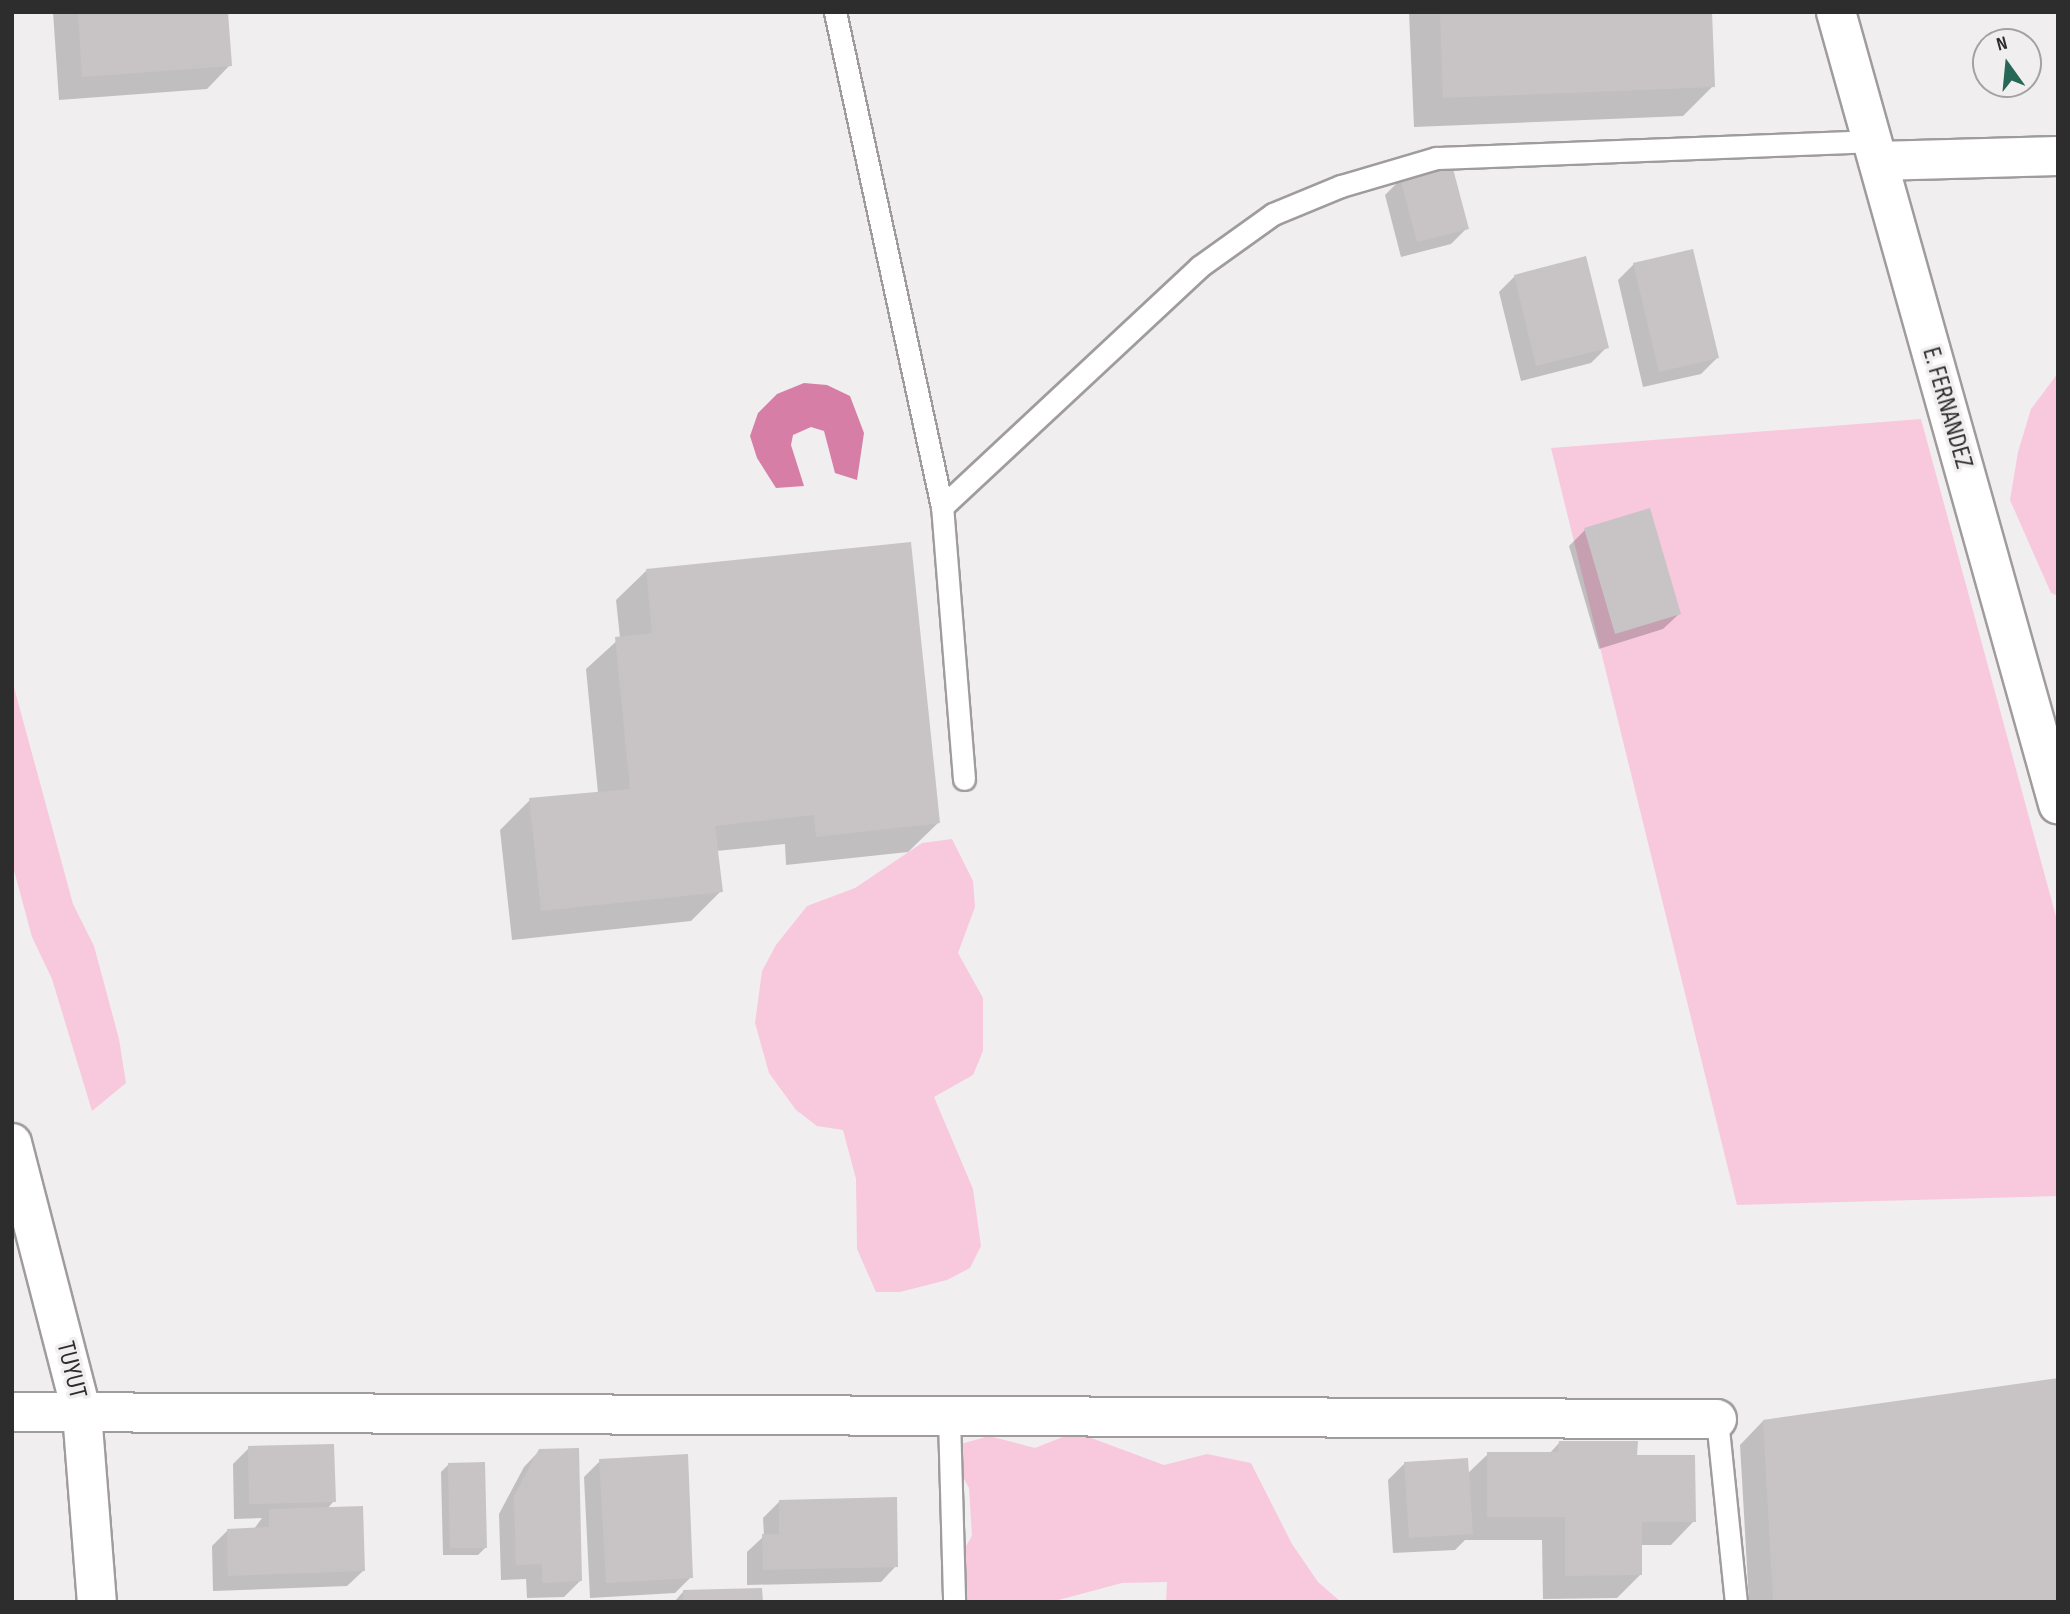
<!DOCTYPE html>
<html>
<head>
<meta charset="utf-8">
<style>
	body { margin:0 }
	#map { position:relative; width:2070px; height:1614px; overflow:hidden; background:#f1eeef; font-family:"Sofia Sans Condensed",sans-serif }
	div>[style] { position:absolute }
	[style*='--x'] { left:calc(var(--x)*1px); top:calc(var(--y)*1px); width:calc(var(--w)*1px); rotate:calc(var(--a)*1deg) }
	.green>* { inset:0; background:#f8c9dd }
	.water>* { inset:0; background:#d77ea7 }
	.shadow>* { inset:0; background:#0003 }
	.building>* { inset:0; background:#c8c4c5 }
	.roads { filter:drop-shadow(2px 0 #a09c9e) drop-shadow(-2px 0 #a09c9e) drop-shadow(0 2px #a09c9e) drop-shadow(0 -2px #a09c9e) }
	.lane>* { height:21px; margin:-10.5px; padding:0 10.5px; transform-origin:10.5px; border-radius:10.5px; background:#fff }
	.street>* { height:38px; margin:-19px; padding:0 19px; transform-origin:19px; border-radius:19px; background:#fff }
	span { translate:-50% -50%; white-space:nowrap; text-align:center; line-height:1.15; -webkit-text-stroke:7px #f1eeef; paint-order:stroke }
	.street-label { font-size:26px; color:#2e2d2e }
	.frame { position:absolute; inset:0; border:14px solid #2e2d2e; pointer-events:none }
	.north { position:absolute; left:1972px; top:28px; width:70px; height:70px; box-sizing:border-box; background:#f1eeef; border:2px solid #a3a1a2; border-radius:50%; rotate:345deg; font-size:19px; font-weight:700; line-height:28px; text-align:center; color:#2e2d2e }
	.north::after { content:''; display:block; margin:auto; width:24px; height:32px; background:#276755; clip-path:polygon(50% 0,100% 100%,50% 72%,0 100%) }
</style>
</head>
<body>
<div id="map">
	<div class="green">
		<div style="clip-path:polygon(2058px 373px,2058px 596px,2051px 593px,2010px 500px,2018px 452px,2031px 409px)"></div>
		<div style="clip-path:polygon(1921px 419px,2058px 924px,2058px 1196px,1737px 1205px,1551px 448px)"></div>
		<div style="clip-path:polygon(12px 680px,73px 904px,94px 946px,119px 1039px,126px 1083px,92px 1111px,52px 979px,32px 937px,12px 863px)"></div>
		<div style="clip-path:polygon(952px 839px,973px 881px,975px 907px,958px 953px,983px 998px,983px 1051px,973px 1075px,934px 1097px,973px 1189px,981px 1246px,970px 1268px,947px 1280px,900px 1292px,876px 1292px,857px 1249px,856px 1179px,843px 1130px,817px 1126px,796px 1110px,769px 1073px,755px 1023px,762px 971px,776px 945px,807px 906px,855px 888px,922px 843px)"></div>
		<div style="clip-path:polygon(1075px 1432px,1164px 1465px,1207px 1454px,1251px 1463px,1292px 1544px,1318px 1582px,1341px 1602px,1166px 1602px,1167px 1582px,1122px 1583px,1051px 1602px,955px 1602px,948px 1576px,972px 1536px,969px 1488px,947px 1448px,989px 1436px,1035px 1448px)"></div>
	</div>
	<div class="water">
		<div style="clip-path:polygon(804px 383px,827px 385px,850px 396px,864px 433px,857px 480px,835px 473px,824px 431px,811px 427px,793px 435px,791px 445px,804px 486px,776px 488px,757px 458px,750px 436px,758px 413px,777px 394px)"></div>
	</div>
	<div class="shadow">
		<div style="clip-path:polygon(53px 12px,226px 12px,230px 65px,207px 89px,59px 100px)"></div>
		<div style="clip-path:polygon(1409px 12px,1710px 12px,1713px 86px,1683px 116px,1414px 127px)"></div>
		<div style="clip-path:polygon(1401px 179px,1467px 228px,1451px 244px,1401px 257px,1385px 195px)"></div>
		<div style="clip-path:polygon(1634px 264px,1717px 358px,1701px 374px,1643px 387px,1618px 280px)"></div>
		<div style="clip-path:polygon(1515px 276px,1607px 347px,1591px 363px,1521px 381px,1499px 292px)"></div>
		<div style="clip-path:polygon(1585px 530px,1679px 614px,1663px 629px,1599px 649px,1569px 546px)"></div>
		<div style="clip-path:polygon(646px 571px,938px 823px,908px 852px,786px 865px,785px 844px,716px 851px,721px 891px,691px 921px,512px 940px,500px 830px,530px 800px,598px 793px,586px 669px,620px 638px,616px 600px)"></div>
		<div style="clip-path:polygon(1763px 1421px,2058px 1602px,1749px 1602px,1740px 1445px)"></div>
		<div style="clip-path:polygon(1559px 1443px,1636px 1457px,1694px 1521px,1671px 1545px,1640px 1545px,1640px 1575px,1617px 1598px,1543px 1599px,1542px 1540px,1465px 1540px,1455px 1550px,1393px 1553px,1388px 1480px,1404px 1464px,1467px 1474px,1488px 1454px,1549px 1454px)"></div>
		<div style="clip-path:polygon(249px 1448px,334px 1501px,327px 1509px,363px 1571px,347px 1586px,213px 1591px,212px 1546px,228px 1530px,254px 1529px,262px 1518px,234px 1519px,233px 1464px)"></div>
		<div style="clip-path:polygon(540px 1450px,580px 1581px,564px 1597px,527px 1598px,526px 1579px,501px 1580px,499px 1514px,524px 1467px)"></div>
		<div style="clip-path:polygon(600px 1461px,691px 1577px,675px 1593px,590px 1598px,584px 1477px)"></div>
		<div style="clip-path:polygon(449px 1464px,486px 1547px,478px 1555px,443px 1555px,441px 1472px)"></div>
		<div style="clip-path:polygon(779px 1502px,896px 1566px,881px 1582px,747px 1585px,747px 1552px,764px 1536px,763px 1518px)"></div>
		<div style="clip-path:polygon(683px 1592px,761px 1602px,674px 1602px)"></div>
	</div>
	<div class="building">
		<div style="clip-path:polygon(78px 12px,228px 12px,232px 66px,82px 77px)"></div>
		<div style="clip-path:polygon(1440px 12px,1712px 12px,1715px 87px,1443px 98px)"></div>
		<div style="clip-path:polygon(1452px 165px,1469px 229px,1417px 242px,1400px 178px)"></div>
		<div style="clip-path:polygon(1693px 249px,1719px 358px,1659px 372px,1633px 263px)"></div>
		<div style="clip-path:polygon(1586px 256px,1609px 348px,1536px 366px,1514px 275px)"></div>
		<div style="clip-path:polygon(1650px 508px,1681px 614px,1615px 634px,1584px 528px)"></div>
		<div style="clip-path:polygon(911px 542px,940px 823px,816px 837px,814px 815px,715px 826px,723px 892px,541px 911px,529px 798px,630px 789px,615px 637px,652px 633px,646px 569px)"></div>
		<div style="clip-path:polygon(2058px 1378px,2058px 1602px,1773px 1602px,1763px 1420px)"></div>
		<div style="clip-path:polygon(1559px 1441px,1638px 1441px,1637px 1455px,1695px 1455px,1696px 1522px,1642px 1522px,1642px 1575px,1565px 1576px,1565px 1517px,1487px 1517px,1487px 1452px,1558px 1452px)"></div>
		<div style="clip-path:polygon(334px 1444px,336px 1502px,249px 1504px,248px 1446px)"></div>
		<div style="clip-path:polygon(579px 1448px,582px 1581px,542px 1583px,542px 1564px,516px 1565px,514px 1496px,539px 1449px)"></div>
		<div style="clip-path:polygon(688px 1454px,693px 1578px,606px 1583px,599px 1459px)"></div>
		<div style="clip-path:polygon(1468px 1458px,1473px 1534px,1409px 1538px,1404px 1462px)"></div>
		<div style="clip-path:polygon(485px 1462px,487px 1548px,450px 1548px,448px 1463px)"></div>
		<div style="clip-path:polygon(897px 1497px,898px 1567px,763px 1570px,762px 1534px,779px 1534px,779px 1500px)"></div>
		<div style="clip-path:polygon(363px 1506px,365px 1571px,228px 1576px,227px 1529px,269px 1527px,269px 1509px)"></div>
		<div style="clip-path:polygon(762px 1588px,763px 1602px,683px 1602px,683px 1590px)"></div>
	</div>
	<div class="roads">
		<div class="lane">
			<div style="--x:835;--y:12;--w:506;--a:77.8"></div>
			<div style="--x:964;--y:779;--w:273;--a:-94.6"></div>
			<div style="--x:942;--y:507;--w:352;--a:-43"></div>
			<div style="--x:1199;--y:267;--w:91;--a:-35.6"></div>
			<div style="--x:1273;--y:214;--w:74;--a:-22.4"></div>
			<div style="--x:1341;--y:186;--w:99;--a:-16.4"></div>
			<div style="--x:1436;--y:158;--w:436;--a:-2.2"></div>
			<div style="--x:949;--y:1418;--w:184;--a:88.4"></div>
			<div style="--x:1717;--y:1419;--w:184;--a:84.1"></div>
		</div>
		<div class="street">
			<div style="--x:1836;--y:12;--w:823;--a:74.34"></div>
			<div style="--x:1878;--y:161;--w:180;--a:-1.6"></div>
			<div style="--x:12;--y:1143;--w:279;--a:75.5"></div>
			<div style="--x:82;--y:1413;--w:190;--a:85.5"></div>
			<div style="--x:12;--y:1412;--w:1705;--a:0.24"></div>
		</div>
	</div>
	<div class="street-label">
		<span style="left:1947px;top:408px;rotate:74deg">E. FERNANDEZ</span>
		<span style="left:71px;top:1370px;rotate:76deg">TUYUT</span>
	</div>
	<div class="frame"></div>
	<div class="north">N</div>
</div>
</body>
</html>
